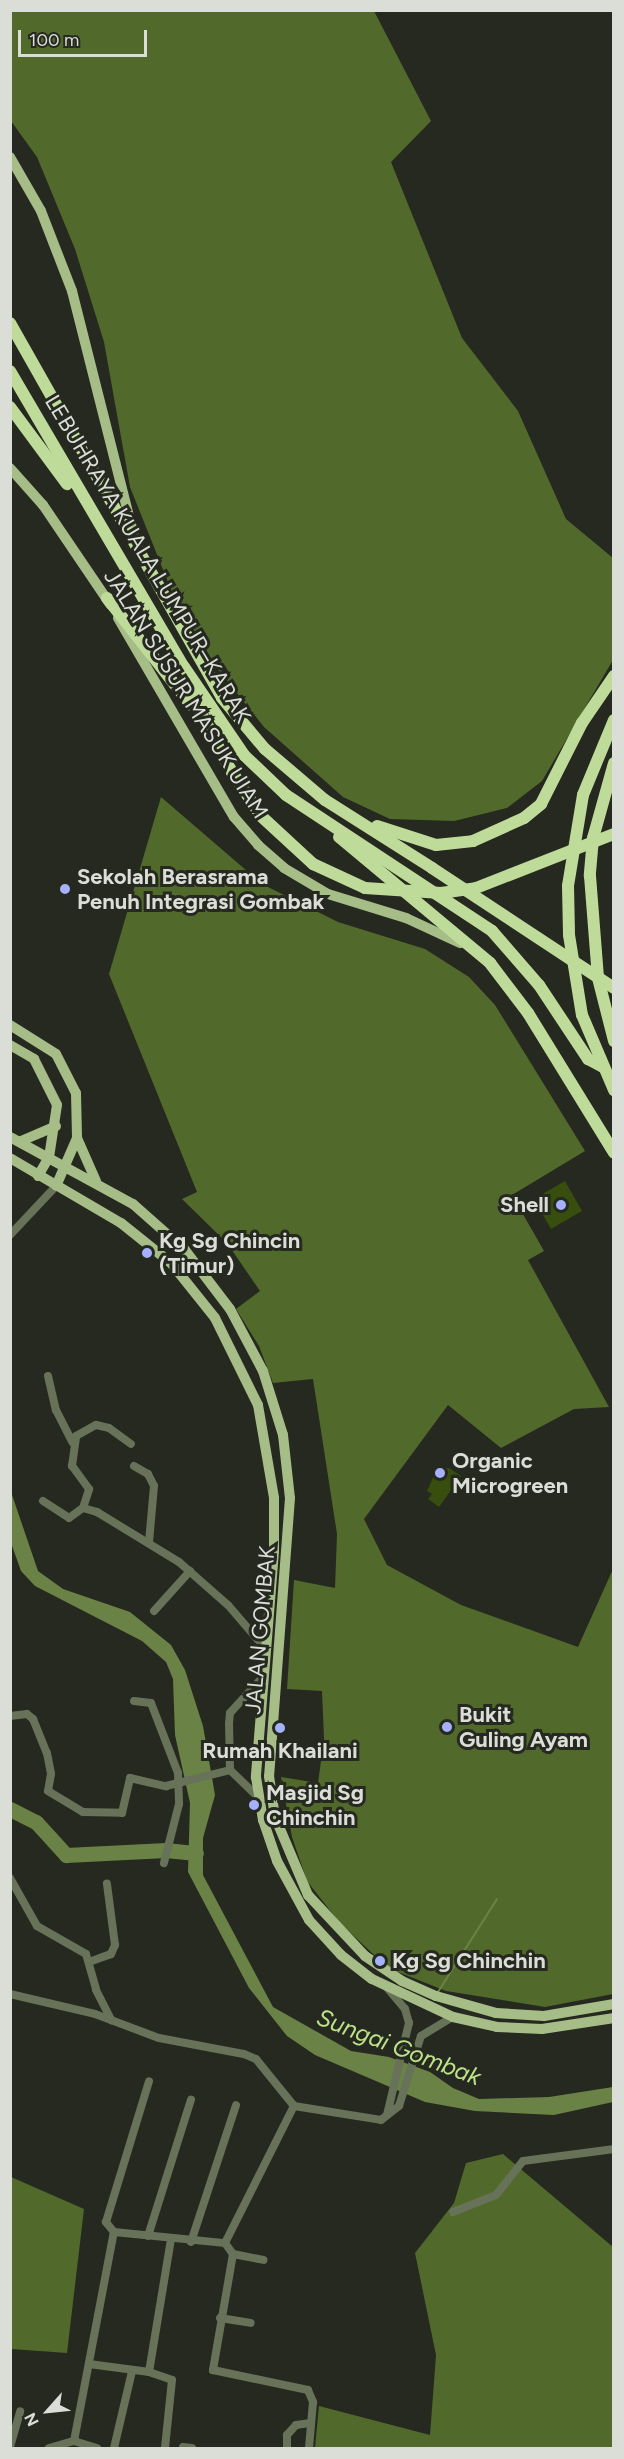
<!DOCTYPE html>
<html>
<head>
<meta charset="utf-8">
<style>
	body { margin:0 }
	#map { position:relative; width:624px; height:2459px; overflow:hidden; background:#25291f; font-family:Figtree,sans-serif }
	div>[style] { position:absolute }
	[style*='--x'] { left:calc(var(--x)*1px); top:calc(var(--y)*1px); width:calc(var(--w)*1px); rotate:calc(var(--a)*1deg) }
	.forest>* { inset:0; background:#52692c }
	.water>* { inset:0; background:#6a8245 }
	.stream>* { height:2px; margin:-1px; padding:0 1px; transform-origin:1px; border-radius:1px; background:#6a8245 }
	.river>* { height:15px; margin:-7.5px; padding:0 7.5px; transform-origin:7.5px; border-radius:7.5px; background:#6a8245 }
	.building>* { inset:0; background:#384e0e }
	.minor>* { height:8px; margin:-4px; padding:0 4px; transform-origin:4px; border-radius:4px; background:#677258 }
	.major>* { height:10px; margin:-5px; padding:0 5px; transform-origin:5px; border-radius:5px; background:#a6bd87 }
	.highway>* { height:12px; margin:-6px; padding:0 6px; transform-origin:6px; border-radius:6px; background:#bfdb9a }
	.highway-bridge>* { height:12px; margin:-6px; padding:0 6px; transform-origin:6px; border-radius:6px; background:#bfdb9a }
	.dots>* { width:16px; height:16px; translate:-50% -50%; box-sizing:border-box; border:3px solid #25291f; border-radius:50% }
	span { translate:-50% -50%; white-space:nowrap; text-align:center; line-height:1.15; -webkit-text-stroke:6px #25291f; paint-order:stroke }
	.street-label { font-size:22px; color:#dbded7 }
	.poi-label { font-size:22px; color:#dbded7; font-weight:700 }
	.left { translate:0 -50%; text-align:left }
	.right { translate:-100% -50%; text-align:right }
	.water-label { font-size:24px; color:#bde289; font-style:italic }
	.frame { position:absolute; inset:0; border:12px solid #dbded7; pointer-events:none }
	.north { position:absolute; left:18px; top:2381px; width:60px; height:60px; -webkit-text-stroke:4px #25291f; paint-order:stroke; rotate:243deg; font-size:16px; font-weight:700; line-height:24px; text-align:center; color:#dbded7 }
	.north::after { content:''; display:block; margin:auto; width:21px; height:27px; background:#dbded7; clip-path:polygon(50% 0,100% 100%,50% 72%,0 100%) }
	.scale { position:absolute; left:18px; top:30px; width:129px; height:27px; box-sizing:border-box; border:3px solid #dbded7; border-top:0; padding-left:8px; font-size:18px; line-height:21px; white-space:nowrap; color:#dbded7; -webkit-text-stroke:4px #25291f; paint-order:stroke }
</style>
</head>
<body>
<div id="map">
	<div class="forest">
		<div style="clip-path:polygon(10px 11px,374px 11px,431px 121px,391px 162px,462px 338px,518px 411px,566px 519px,613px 558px,613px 660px,542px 781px,507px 808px,454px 821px,390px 819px,343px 797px,264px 727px,216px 667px,174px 597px,130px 487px,104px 342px,75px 249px,37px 157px,11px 121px)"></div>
		<div style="clip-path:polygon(161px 797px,262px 884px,338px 922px,425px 949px,469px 977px,495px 1005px,585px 1151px,512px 1195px,544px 1251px,528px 1260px,609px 1407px,574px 1409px,501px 1448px,448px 1405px,364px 1519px,387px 1565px,461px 1605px,578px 1647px,613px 1569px,613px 1994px,545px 2007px,446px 1991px,388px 1968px,339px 1922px,307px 1881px,292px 1837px,281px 1777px,318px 1783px,324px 1739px,322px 1691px,287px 1689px,294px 1580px,335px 1588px,337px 1534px,313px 1379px,273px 1383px,259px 1346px,236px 1309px,260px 1291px,227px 1243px,182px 1199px,197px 1192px,109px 974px)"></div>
		<div style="clip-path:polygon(503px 2154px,613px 2247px,613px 2448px,315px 2448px,319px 2406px,430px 2435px,436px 2355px,415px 2253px,454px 2203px,466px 2163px)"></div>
		<div style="clip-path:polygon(11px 2177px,84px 2209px,67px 2353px,11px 2349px)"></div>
	</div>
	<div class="water">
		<div style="clip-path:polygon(10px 1489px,38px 1571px,63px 1589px,130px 1612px,171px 1645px,185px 1670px,203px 1726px,215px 1795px,203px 1838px,203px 1875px,273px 2007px,351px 2051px,389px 2057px,430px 2072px,453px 2088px,479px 2099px,549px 2097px,613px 2087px,613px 2102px,554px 2115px,475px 2111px,425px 2102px,315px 2055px,287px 2036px,249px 1988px,188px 1872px,190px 1803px,175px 1735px,173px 1679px,166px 1662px,142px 1641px,35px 1586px,21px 1571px,11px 1543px)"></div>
	</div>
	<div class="stream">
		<div style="--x:438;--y:1992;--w:110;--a:-57.6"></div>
	</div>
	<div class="river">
		<div style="--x:10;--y:1809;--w:29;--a:27"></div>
		<div style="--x:36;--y:1822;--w:45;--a:47.7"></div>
		<div style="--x:66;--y:1855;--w:100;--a:-2.9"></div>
		<div style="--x:166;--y:1850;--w:30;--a:6"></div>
	</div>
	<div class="building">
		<div style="clip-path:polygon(565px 1181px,582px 1211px,551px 1229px,539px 1208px,549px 1202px,544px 1193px)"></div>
		<div style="clip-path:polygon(449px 1468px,461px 1476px,439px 1507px,428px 1499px,432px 1494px,427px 1491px,437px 1469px)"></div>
	</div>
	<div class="minor">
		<div style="--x:10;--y:1235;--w:67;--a:-46.8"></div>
		<div style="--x:48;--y:1376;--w:35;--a:77"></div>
		<div style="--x:56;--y:1410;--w:36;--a:63"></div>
		<div style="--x:134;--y:1466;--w:16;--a:30"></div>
		<div style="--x:148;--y:1474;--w:13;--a:63"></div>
		<div style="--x:154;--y:1486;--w:56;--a:95.1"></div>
		<div style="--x:43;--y:1501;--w:31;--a:33"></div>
		<div style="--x:69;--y:1518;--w:17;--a:-36"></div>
		<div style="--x:83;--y:1508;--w:15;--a:16"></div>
		<div style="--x:97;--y:1512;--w:96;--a:31.4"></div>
		<div style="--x:179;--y:1562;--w:65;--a:41.3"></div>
		<div style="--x:228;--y:1605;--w:57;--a:49.3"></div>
		<div style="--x:83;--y:1508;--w:20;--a:-72"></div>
		<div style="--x:89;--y:1489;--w:29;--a:-126"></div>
		<div style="--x:72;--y:1466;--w:30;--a:-82"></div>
		<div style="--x:76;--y:1436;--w:23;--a:-29"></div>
		<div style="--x:96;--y:1425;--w:13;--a:13"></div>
		<div style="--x:109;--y:1428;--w:27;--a:36"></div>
		<div style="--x:154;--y:1611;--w:54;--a:-48"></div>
		<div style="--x:134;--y:1701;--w:17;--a:7"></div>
		<div style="--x:151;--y:1703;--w:75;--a:68.9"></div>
		<div style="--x:178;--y:1773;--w:31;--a:88"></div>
		<div style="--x:179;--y:1804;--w:61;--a:104.3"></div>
		<div style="--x:10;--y:1716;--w:17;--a:-7"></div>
		<div style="--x:27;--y:1714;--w:8;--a:40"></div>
		<div style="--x:33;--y:1719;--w:37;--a:68"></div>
		<div style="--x:47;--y:1753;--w:21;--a:79"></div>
		<div style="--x:51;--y:1774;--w:17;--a:100"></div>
		<div style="--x:48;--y:1791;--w:41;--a:31"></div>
		<div style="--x:83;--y:1812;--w:39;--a:1"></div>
		<div style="--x:122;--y:1813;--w:36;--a:-77"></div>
		<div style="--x:130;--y:1778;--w:37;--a:13"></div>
		<div style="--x:166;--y:1786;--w:66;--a:-14"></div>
		<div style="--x:258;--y:1797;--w:39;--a:-136"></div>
		<div style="--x:230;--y:1770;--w:46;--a:-91.2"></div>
		<div style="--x:229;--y:1724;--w:11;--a:-85"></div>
		<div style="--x:230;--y:1713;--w:47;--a:-47.6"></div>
		<div style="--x:10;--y:1878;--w:55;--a:60.6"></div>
		<div style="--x:37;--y:1926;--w:56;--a:29.7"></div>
		<div style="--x:86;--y:1954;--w:37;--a:74"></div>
		<div style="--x:96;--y:1990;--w:34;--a:63"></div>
		<div style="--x:89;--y:1962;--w:23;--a:-20"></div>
		<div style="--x:111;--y:1954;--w:10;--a:-66"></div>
		<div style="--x:115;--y:1945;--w:62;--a:-97.5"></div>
		<div style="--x:10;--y:1994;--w:87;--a:13.2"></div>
		<div style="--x:95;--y:2014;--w:68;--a:20.6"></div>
		<div style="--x:159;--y:2038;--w:86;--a:10.7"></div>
		<div style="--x:244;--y:2054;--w:13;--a:23"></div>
		<div style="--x:256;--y:2059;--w:60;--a:51"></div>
		<div style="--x:294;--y:2106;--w:88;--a:9.1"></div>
		<div style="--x:381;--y:2120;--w:23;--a:-38"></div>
		<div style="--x:399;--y:2106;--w:73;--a:-72.6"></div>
		<div style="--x:421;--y:2036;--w:37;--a:-31"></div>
		<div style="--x:387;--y:2115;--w:95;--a:-76.6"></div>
		<div style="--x:409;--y:2023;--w:15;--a:-106"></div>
		<div style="--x:405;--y:2009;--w:26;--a:-130"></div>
		<div style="--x:453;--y:2212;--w:46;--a:-21.6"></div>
		<div style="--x:496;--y:2195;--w:43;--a:-51.5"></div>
		<div style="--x:523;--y:2161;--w:92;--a:-7.5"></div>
		<div style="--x:114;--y:2232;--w:13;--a:-129"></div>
		<div style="--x:106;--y:2222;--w:147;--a:-73"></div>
		<div style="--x:114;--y:2232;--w:112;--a:5.7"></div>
		<div style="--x:148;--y:2236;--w:143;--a:-72.5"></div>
		<div style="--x:191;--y:2242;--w:144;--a:-71.8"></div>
		<div style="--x:225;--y:2243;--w:14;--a:54"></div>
		<div style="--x:233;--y:2254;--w:118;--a:99.8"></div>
		<div style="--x:213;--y:2370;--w:97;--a:11.9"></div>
		<div style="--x:308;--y:2390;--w:13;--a:67"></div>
		<div style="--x:313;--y:2402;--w:46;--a:95"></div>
		<div style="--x:225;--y:2243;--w:153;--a:-63.3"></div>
		<div style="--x:233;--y:2254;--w:31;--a:11"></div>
		<div style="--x:220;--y:2318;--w:31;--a:9"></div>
		<div style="--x:89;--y:2364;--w:61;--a:7.6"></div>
		<div style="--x:149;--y:2372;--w:24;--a:19"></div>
		<div style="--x:172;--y:2380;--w:68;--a:95.9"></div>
		<div style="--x:149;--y:2372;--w:135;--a:-80.6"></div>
		<div style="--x:74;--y:2441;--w:213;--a:-79.2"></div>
		<div style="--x:10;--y:2447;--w:37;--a:-74"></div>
		<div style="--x:183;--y:2447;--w:9;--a:6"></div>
		<div style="--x:49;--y:2448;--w:26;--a:-16"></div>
		<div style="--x:74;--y:2441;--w:24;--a:17"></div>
		<div style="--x:114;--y:2448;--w:79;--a:-76.8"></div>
		<div style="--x:287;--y:2448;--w:13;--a:-90"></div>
		<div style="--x:287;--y:2435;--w:13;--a:-48"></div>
		<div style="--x:296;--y:2425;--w:15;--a:-8"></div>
	</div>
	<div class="major">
		<div style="--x:10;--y:157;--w:62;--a:60.1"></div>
		<div style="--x:41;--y:211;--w:86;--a:68.8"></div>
		<div style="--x:72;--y:291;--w:257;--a:75.8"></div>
		<div style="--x:10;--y:468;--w:50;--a:48.3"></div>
		<div style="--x:43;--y:505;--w:120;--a:55.9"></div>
		<div style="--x:118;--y:618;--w:230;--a:59.8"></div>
		<div style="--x:234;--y:817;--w:37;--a:49"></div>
		<div style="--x:258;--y:845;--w:35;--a:41"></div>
		<div style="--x:284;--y:868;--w:51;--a:30.6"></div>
		<div style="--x:328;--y:894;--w:82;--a:17.1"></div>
		<div style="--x:406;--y:918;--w:60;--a:24.8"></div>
		<div style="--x:10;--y:1025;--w:54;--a:32.2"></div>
		<div style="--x:56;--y:1054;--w:44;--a:62.9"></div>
		<div style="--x:76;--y:1093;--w:45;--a:88.7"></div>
		<div style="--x:77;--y:1138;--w:52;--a:113.6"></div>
		<div style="--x:10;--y:1045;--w:28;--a:30"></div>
		<div style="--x:34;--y:1059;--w:51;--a:63.4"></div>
		<div style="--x:57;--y:1105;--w:53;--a:98.7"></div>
		<div style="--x:49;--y:1157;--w:22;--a:120"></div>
		<div style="--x:10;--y:1137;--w:140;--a:28.6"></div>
		<div style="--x:133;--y:1204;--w:69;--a:41.5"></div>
		<div style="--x:185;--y:1250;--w:74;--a:52.7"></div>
		<div style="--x:230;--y:1309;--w:70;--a:62"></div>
		<div style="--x:263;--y:1371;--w:67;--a:72.6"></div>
		<div style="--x:283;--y:1435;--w:63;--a:83.7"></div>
		<div style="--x:290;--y:1498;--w:279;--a:94.3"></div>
		<div style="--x:269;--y:1776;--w:41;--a:81.7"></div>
		<div style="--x:275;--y:1817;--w:85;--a:67.1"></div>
		<div style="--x:308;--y:1895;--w:83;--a:46.9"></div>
		<div style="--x:365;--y:1956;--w:45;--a:34"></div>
		<div style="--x:402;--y:1981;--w:37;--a:24"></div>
		<div style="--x:436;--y:1996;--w:62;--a:15.8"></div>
		<div style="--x:496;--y:2013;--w:48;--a:3.6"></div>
		<div style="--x:544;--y:2016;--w:71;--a:-9.7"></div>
		<div style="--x:77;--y:1138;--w:47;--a:66.2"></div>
		<div style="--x:21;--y:1141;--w:38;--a:-23"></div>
		<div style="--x:10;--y:1158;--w:129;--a:30.4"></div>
		<div style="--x:121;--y:1223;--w:64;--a:38.7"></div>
		<div style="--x:171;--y:1263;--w:70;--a:51.3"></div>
		<div style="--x:215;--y:1318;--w:97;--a:63.7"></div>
		<div style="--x:258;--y:1405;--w:94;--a:80.2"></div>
		<div style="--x:274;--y:1498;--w:53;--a:90"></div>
		<div style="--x:274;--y:1551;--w:227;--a:94.6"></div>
		<div style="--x:256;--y:1777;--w:44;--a:80.8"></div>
		<div style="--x:263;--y:1820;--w:43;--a:71.1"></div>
		<div style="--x:277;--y:1861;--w:67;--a:61.5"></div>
		<div style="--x:309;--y:1920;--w:47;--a:47.6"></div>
		<div style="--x:341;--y:1955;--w:39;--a:38"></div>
		<div style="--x:372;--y:1979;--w:89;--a:25.1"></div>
		<div style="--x:453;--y:2017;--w:45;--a:12.8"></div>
		<div style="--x:497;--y:2027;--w:45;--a:2.5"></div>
		<div style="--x:542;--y:2029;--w:73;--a:-8.7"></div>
	</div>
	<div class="highway">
		<div style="--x:10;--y:323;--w:431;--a:60.5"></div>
		<div style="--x:222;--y:698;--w:67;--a:49.9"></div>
		<div style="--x:265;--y:749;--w:79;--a:40.4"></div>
		<div style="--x:325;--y:800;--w:127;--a:32.4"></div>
		<div style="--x:10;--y:371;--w:343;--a:59.6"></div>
		<div style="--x:184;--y:667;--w:107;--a:55.7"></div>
		<div style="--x:244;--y:755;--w:58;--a:43.6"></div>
		<div style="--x:286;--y:795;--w:247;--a:33.4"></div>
		<div style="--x:492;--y:931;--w:72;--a:49"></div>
		<div style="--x:539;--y:985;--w:89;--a:56.5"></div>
		<div style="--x:588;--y:1059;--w:17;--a:28"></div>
		<div style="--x:10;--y:407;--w:96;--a:53.5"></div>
		<div style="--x:107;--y:598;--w:136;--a:51.9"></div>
		<div style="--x:186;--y:684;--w:98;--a:62.7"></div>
		<div style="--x:614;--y:720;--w:81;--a:112.5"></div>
		<div style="--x:583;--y:795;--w:92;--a:99.4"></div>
		<div style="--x:568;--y:886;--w:49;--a:88.8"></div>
		<div style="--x:569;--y:935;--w:81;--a:80.8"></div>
		<div style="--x:582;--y:1015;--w:82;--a:66.9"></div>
		<div style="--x:614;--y:763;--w:78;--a:105.6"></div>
		<div style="--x:593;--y:838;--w:38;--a:95"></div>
		<div style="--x:590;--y:876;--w:102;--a:85.5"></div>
		<div style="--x:598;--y:978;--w:65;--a:75.7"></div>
		<div style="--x:227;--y:764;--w:62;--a:56.8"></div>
		<div style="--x:261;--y:816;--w:71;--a:42.7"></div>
		<div style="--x:377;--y:826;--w:62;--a:17.9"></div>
		<div style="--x:436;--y:845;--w:37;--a:-6"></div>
		<div style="--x:473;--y:841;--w:56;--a:-24.3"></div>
		<div style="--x:524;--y:818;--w:22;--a:-39"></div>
		<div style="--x:541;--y:804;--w:91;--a:-63.2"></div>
		<div style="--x:582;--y:723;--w:57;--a:-55.8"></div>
		<div style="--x:339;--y:837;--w:197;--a:39.8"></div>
		<div style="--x:490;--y:963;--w:63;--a:52.8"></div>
		<div style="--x:528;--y:1013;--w:164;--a:58.4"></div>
	</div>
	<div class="highway-bridge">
		<div style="--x:313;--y:864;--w:57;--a:24.8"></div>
		<div style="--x:365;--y:888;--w:76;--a:3.8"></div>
		<div style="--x:441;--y:893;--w:35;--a:-8"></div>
		<div style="--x:476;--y:888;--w:148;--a:-21.4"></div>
		<div style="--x:432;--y:868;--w:218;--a:33.4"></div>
	</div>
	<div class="dots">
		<div style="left:65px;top:889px;background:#a6b1fc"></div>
		<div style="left:561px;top:1205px;background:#a6b1fc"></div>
		<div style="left:147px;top:1253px;background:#a6b1fc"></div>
		<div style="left:440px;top:1473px;background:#a6b1fc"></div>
		<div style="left:447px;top:1727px;background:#a6b1fc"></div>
		<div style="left:280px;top:1728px;background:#a6b1fc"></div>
		<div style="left:254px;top:1805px;background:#a6b1fc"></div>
		<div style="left:380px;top:1961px;background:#a6b1fc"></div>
	</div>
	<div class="street-label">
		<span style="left:148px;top:559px;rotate:59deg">LEBUHRAYA KUALA LUMPUR–KARAK</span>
		<span style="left:186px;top:694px;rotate:58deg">JALAN SUSUR MASUK UIAM</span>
		<span style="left:260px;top:1630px;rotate:-85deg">JALAN GOMBAK</span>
	</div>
	<div class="poi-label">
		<span class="left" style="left:77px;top:889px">Sekolah Berasrama<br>Penuh Integrasi Gombak</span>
		<span class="right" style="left:549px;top:1205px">Shell</span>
		<span class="left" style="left:159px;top:1253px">Kg Sg Chincin<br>(Timur)</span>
		<span class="left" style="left:452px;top:1473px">Organic<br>Microgreen</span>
		<span class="left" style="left:459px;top:1727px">Bukit<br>Guling Ayam</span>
		<span style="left:280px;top:1751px">Rumah Khailani</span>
		<span class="left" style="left:266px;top:1805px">Masjid Sg<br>Chinchin</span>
		<span class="left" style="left:392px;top:1961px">Kg Sg Chinchin</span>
	</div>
	<div class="water-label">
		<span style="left:399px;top:2047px;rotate:21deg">Sungai Gombak</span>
	</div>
	<div class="frame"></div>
	<div class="north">N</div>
	<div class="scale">100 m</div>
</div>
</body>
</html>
